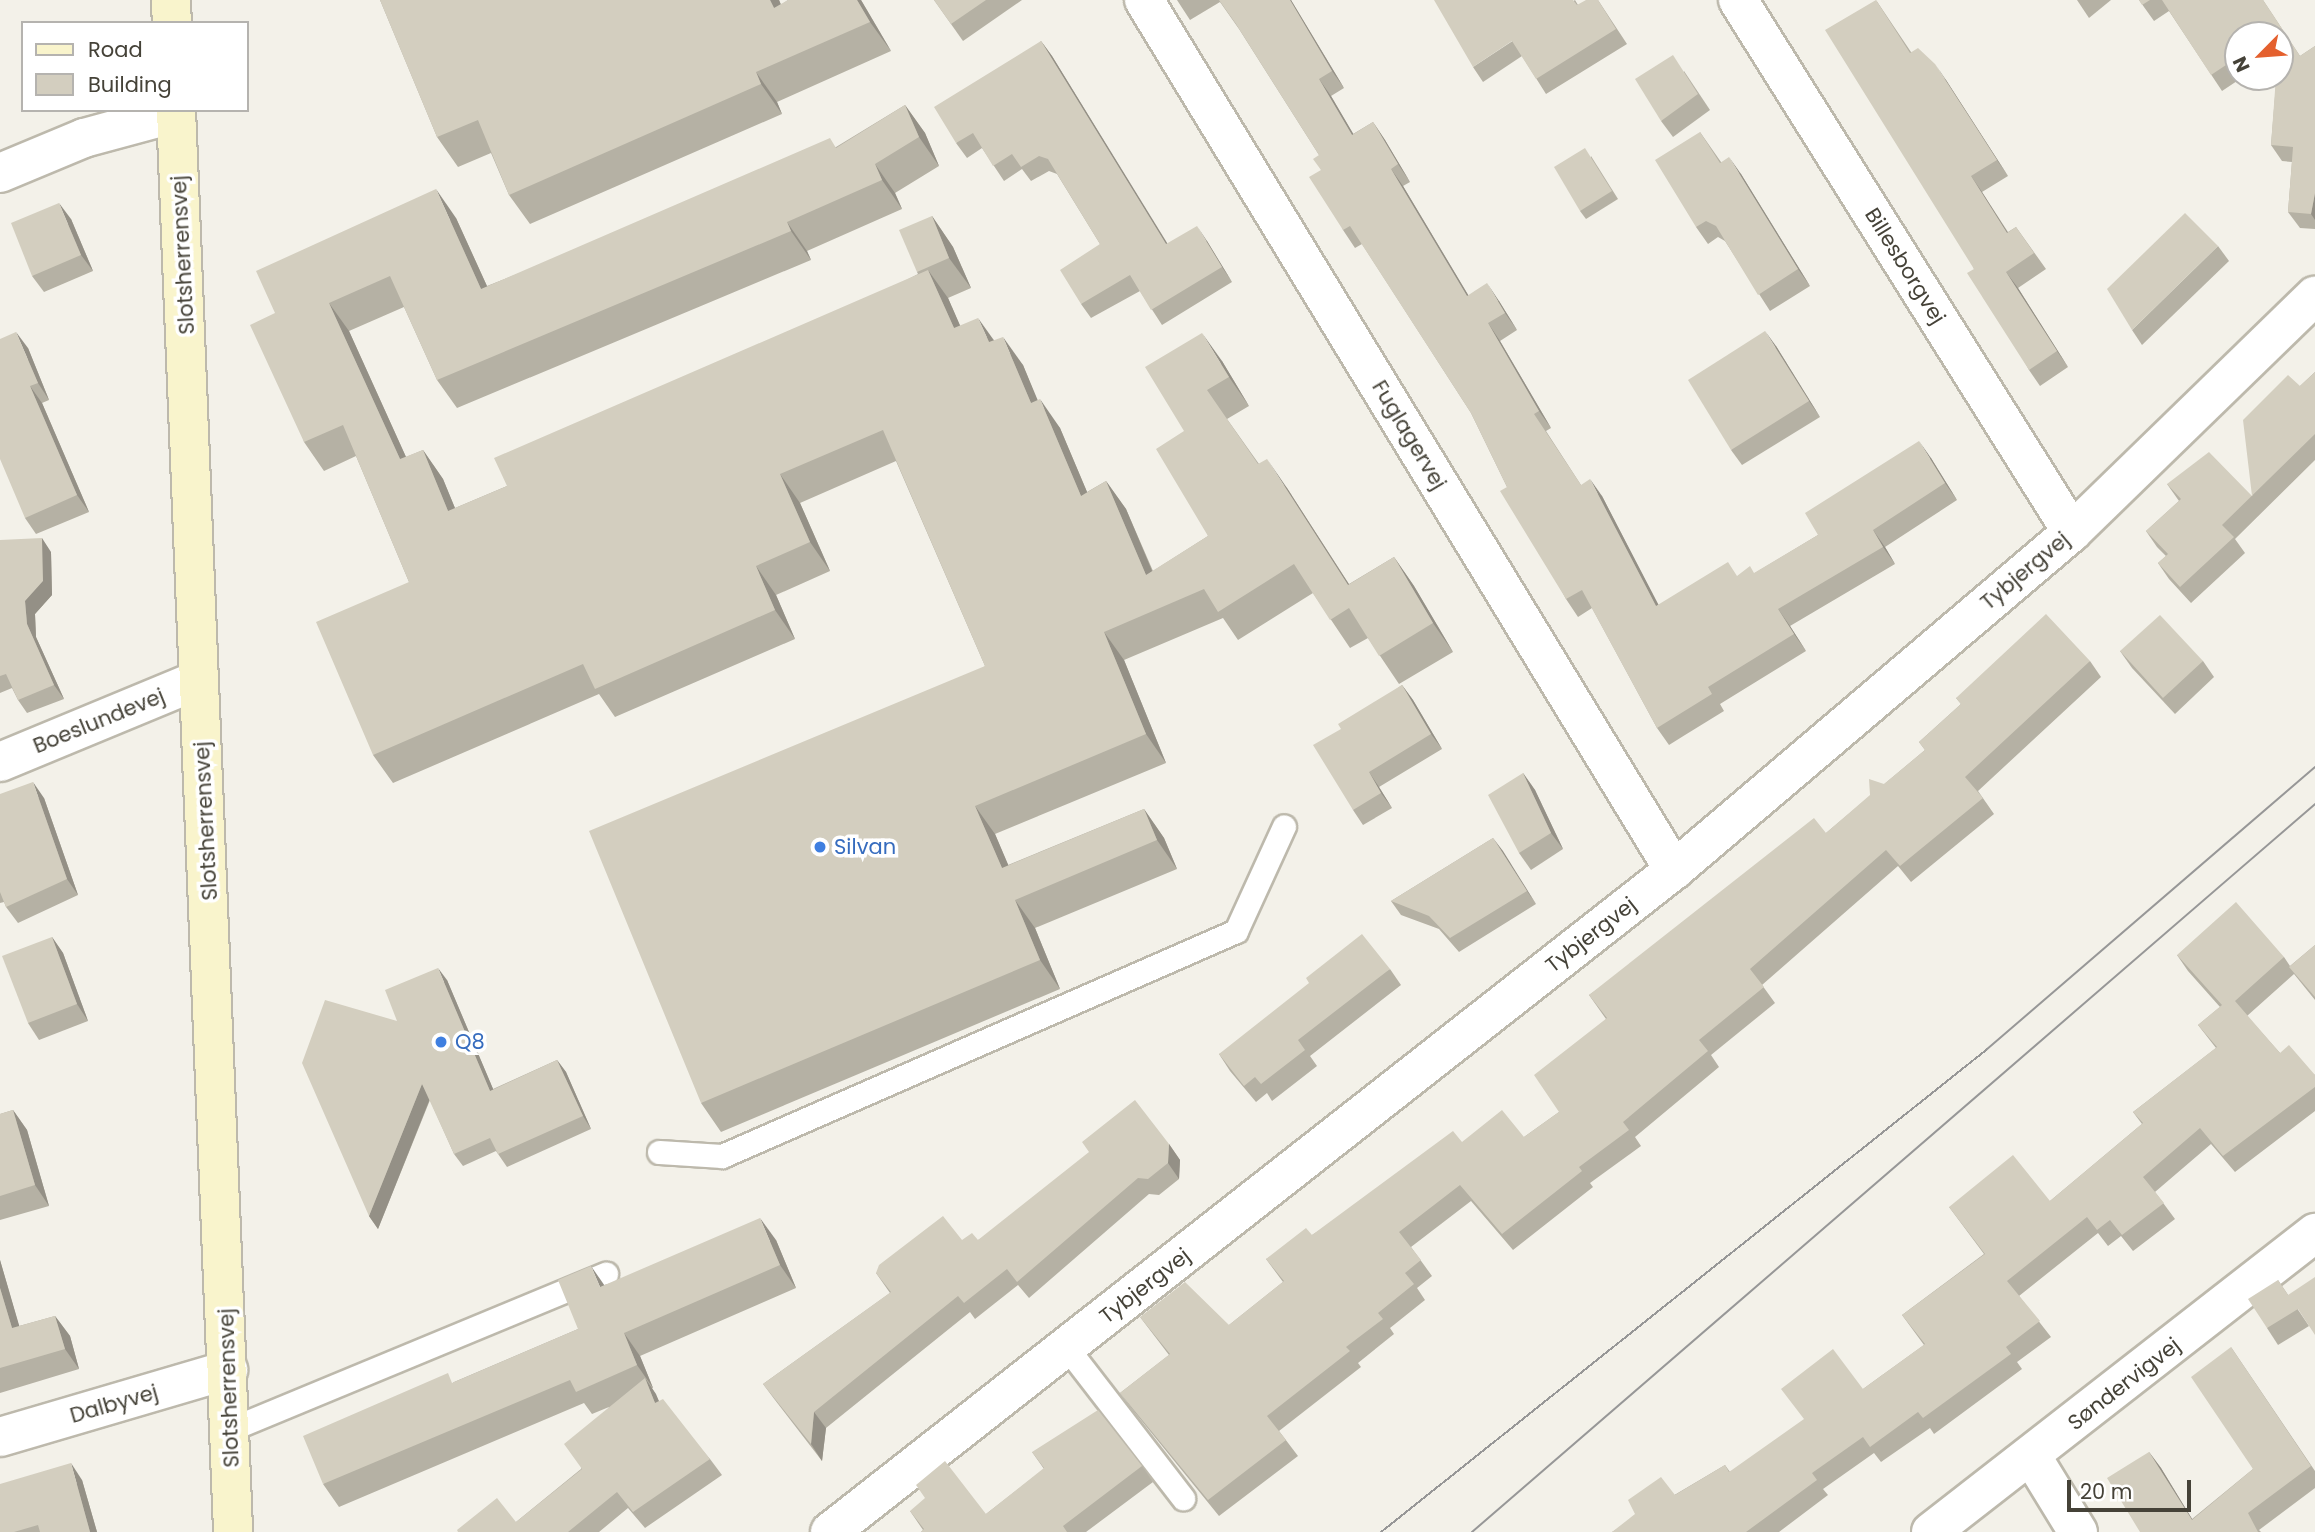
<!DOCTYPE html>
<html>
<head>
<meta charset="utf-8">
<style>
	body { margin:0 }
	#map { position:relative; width:2315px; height:1532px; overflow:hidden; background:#f3f1e9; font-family:Poppins,sans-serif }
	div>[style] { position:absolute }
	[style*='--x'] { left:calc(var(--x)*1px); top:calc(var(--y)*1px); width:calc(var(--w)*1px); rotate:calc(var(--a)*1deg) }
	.roads { filter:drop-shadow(2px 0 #bdb9ac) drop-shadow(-2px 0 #bdb9ac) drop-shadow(0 2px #bdb9ac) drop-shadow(0 -2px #bdb9ac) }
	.lane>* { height:23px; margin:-11.5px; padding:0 11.5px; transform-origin:11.5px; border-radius:11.5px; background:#fff }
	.street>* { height:38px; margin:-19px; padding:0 19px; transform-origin:19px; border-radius:19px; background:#fff }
	.secondary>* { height:38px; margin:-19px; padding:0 19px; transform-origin:19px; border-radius:19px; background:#f9f4cc }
	.tram>* { height:2px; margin:-1px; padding:0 1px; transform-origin:1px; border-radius:1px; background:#979797 }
	.wall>* { inset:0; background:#b5b1a4 }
	.shaded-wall>* { inset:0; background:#949086 }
	.building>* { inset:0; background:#d3cebf }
	.dots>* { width:19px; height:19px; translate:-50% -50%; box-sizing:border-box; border:4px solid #fff; border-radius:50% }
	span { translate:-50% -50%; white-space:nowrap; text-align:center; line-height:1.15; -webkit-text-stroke:7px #fff; paint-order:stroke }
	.street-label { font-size:21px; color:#454238 }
	.shop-label { font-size:21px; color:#366cbe }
	.left { translate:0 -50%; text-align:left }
	.legend { position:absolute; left:21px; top:21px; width:228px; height:91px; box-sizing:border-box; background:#fff; border:2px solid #b5b3af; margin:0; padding:9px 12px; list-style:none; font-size:21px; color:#454238 }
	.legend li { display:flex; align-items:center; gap:14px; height:35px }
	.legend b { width:35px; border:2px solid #b5b3af }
	.north { position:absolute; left:2224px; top:21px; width:70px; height:70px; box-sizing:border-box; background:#fff; border:2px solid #b5b3af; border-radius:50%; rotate:245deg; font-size:19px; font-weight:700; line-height:28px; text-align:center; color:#454238 }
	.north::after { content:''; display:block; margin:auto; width:24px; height:32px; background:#e4602e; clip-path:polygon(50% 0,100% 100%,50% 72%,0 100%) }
	.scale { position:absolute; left:2067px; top:1480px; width:124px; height:32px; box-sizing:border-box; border:4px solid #454238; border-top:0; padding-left:9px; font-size:21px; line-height:24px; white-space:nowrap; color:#454238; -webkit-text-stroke:5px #fff; paint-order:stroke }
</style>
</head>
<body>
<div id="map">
	<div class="roads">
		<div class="lane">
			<div style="--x:659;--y:1152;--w:63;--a:3.6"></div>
			<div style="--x:722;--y:1156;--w:561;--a:-23.64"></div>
			<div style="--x:1236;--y:931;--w:115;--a:-65.4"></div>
			<div style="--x:1067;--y:1348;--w:190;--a:52.3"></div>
			<div style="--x:231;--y:1429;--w:406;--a:-22.5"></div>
		</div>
		<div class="street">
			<div style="--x:1144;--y:0;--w:1019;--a:58.65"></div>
			<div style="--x:1738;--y:0;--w:628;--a:57.88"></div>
			<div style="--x:0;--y:173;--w:91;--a:-22.6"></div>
			<div style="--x:84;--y:138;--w:95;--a:-15.2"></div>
			<div style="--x:0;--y:762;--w:214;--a:-22.5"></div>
			<div style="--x:0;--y:1437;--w:238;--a:-16.4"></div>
			<div style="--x:2032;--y:1457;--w:88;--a:58.5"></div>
			<div style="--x:830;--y:1532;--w:1073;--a:-38.11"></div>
			<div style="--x:1674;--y:870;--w:522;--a:-40.34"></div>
			<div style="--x:2072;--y:532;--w:339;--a:-44.2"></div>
			<div style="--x:1931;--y:1532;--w:487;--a:-37.9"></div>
		</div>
		<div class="secondary">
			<div style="--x:171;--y:0;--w:23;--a:88"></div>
			<div style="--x:176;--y:110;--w:1423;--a:87.7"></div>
		</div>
	</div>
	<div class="tram">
		<div style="--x:1381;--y:1532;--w:774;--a:-38.54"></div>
		<div style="--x:1986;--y:1050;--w:434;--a:-40.7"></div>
		<div style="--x:1472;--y:1532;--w:1114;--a:-40.81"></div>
	</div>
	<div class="wall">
		<div style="clip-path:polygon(380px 0,779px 0,781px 5px,788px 0,861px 0,891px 51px,777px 102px,782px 114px,530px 224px,509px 195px,491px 153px,458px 167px,437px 137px)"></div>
		<div style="clip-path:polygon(934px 0,1022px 0,963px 41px)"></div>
		<div style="clip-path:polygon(1177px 0,1291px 0,1344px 88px,1331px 96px,1353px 134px,1373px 122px,1385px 140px,1410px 182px,1403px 186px,1468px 295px,1499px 301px,1517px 330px,1500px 341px,1551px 428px,1546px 431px,1581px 485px,1602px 496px,1658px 605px,1738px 576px,1755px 573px,1818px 535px,1931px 458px,1957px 500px,1885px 547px,1895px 564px,1790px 626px,1806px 651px,1720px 704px,1724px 711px,1669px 745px,1657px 728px,1592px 608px,1578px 617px,1566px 599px,1507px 487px,1471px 413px,1362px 244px,1355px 248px,1343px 230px,1321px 170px,1319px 155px,1239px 29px,1220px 2px,1190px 20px)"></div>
		<div style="clip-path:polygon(1575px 0,1578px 5px,1598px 0,1627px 44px,1546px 94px,1522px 56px,1483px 82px,1473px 67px)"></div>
		<div style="clip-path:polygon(1876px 0,1911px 52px,1946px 80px,2008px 176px,1982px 192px,2008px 232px,2016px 227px,2046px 269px,2018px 288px,2068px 367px,2040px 386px,2029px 370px,1974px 269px)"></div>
		<div style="clip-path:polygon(2077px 0,2111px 0,2089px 18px)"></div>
		<div style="clip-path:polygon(2139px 0,2263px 0,2300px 56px,2315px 46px,2315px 229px,2300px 228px,2288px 212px,2292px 162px,2282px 161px,2271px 145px,2280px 35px,2238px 35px,2238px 77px,2243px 77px,2222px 91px,2169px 11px,2154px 21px)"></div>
		<div style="clip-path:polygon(1041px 41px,1052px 56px,1167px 244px,1207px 241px,1232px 282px,1162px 325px,1140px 291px,1091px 318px,1081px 304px,1100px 244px,1057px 174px,1049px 171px,1031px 181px,1022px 169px,1004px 181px,982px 148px,967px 158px,956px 143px)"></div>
		<div style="clip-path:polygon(1684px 71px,1710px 110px,1673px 137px,1661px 121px)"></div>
		<div style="clip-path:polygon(905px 105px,925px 133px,939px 166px,895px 193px,902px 209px,807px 251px,811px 260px,457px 408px,437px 380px,404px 307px,349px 331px,406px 457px,423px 450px,443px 479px,455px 508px,507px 486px,918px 274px,917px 272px,932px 216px,953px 247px,971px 288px,948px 298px,960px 326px,994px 340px,1023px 365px,1037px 400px,1060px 428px,1087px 492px,1106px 481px,1126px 509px,1153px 571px,1208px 536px,1184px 431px,1222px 361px,1249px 406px,1227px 419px,1259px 464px,1287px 488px,1349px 584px,1394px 557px,1414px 586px,1453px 652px,1399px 684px,1368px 638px,1350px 648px,1313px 593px,1238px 640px,1223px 618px,1124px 660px,1166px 763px,995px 834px,1008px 865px,1144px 809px,1164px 838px,1177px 869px,1035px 928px,1060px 989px,721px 1132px,701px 1103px,985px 666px,896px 461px,800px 503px,830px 571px,776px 595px,795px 639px,615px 717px,599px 694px,393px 783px,373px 755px,409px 582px,356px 456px,324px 471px,304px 442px,275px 313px,456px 218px,487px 286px,836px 147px)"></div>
		<div style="clip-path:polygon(1700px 132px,1721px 162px,1741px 174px,1810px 286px,1770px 311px,1725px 241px,1718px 237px,1708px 244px,1696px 227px)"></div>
		<div style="clip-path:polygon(1591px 156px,1618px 199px,1586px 219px,1580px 211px)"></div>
		<div style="clip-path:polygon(71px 219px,93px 271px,44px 292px,32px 276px)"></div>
		<div style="clip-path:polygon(2218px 246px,2229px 261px,2142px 345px,2132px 330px)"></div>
		<div style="clip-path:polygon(1776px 346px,1820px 417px,1742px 465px,1731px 450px)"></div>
		<div style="clip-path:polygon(28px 348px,49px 400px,42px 403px,89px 512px,36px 534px,25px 518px)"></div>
		<div style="clip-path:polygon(2315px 372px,2315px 460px,2235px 539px,2245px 553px,2191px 603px,2169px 579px,2158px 563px,2166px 556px,2157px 547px,2146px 531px,2179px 501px,2167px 484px,2252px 496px,2300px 386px)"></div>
		<div style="clip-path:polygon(0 540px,51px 552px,52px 595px,35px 614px,36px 637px,64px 699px,27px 713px,18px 700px,12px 688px,0 693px)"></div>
		<div style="clip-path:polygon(2120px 651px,2203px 661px,2214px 677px,2175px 714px,2132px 668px)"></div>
		<div style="clip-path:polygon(2090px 661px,2101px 677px,1978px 791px,1994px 814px,1911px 882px,1898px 866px,1762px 985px,1775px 1003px,1711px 1055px,1719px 1067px,1635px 1137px,1641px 1146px,1590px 1183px,1593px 1187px,1513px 1250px,1471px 1201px,1411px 1247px,1432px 1276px,1417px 1288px,1425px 1300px,1390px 1328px,1394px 1334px,1358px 1363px,1361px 1367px,1279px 1431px,1298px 1456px,1219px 1516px,1132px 1409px,1120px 1393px,1169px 1355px,1140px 1317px,1229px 1325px,1283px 1282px,1266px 1259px,1312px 1235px,1462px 1142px,1524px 1137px,1559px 1112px,1606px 1019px,1589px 995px,1826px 833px,1925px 750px,1919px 742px,1961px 704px,1956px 698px)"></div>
		<div style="clip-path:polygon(1402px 685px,1413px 700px,1442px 749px,1379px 787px,1392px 808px,1363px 825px,1353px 810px,1341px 729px)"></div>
		<div style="clip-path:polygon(1523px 773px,1535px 790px,1563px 849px,1531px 870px,1519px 853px)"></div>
		<div style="clip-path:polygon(0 794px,44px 798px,78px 895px,18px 923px,6px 907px,4px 902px,0 903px)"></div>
		<div style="clip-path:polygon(1493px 838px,1536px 904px,1459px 952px,1439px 929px,1401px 915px,1391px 901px)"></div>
		<div style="clip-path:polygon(52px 937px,63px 953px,88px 1021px,39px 1040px,28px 1023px)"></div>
		<div style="clip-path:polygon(2315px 945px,2315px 1000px,2294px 974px,2247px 1016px,2280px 1053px,2315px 1075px,2315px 1111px,2235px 1172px,2211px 1144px,2155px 1192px,2175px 1219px,2133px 1251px,2121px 1236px,2108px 1246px,2098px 1233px,2019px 1296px,2051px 1337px,2017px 1362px,2022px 1369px,1934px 1434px,1930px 1428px,1881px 1462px,1874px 1453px,1823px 1489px,1828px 1495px,1779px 1532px,1612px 1532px,1725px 1465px,1730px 1472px,1863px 1389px,1924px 1345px,1902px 1315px,1984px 1254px,1949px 1207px,2050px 1201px,2142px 1124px,2133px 1112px,2216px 1048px,2198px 1025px,2220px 1007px,2188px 971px,2177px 955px,2284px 957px,2290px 966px)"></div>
		<div style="clip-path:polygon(1390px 969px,1401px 985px,1310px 1056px,1317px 1066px,1272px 1101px,1267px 1093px,1256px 1102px,1230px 1071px,1219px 1054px)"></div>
		<div style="clip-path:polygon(447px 980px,493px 1089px,557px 1060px,566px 1072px,591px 1129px,507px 1167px,496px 1151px,463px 1166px,454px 1154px,430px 1100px,378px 1229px,369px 1216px,397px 1021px)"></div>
		<div style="clip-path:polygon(13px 1110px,27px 1130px,49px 1206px,0 1220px,0 1114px)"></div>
		<div style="clip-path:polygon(1169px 1144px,1180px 1160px,1179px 1179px,1159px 1195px,1149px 1194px,1029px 1298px,1018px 1285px,975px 1319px,970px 1312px,826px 1428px,822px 1461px,775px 1400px,763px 1384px,890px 1293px,876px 1273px,962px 1240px,978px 1240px)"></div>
		<div style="clip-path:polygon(776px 1240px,796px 1288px,640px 1356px,653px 1388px,652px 1388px,659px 1401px,710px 1459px,722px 1475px,645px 1528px,628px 1508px,599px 1532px,458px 1532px,516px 1522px,581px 1469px,609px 1407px,592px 1414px,584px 1403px,339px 1507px,323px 1484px,454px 1382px,578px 1329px,604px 1285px)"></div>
		<div style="clip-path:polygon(0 1260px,19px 1326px,55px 1316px,70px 1336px,79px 1369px,0 1393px)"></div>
		<div style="clip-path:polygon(2278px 1280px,2309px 1326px,2278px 1345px,2267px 1328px)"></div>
		<div style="clip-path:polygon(2231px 1347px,2315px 1471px,2315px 1488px,2259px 1530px,2261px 1532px,2140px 1532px,2149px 1452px,2161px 1468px,2192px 1519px,2253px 1469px)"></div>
		<div style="clip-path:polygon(1032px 1452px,1142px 1466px,1153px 1482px,1086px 1532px,921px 1532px,923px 1530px,910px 1511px,986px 1514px,1044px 1469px)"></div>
		<div style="clip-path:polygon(82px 1480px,97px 1532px,0 1532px)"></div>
	</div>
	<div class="shaded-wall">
		<div style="clip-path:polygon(770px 0,779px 0,795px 38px,774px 8px)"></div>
		<div style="clip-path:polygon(857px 0,861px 0,891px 51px,870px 22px)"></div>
		<div style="clip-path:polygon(1290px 0,1291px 0,1344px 88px,1332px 71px)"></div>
		<div style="clip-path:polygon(1041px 41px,1052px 56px,1177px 259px,1166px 244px)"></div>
		<div style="clip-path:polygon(1935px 64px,1946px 80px,2008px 176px,1997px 160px)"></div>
		<div style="clip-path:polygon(756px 72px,777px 102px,782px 114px,761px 84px)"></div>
		<div style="clip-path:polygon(1319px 79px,1331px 96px,1364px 152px,1352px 135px)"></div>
		<div style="clip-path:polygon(905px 105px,925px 133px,939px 166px,919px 137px)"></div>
		<div style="clip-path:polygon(1373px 122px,1385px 140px,1410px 182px,1398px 164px)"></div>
		<div style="clip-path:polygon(1729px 157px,1741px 174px,1810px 286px,1798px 269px)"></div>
		<div style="clip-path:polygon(875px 164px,895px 193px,902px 209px,882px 180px)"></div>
		<div style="clip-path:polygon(1391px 169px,1403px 186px,1479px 313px,1467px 296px)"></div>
		<div style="clip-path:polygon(1971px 176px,1982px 192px,2018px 249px,2007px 233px)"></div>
		<div style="clip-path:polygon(436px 189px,456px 218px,501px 317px,481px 289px)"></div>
		<div style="clip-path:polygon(2315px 193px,2315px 220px,2311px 214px)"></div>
		<div style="clip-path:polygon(59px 203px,71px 219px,93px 271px,81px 255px)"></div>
		<div style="clip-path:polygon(932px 216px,953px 247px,971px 288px,949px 258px)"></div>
		<div style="clip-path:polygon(787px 222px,807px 251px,811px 260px,791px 231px)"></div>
		<div style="clip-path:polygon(1197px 226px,1207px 241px,1232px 282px,1222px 267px)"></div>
		<div style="clip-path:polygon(928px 270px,948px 298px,974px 357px,954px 328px)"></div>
		<div style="clip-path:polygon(2006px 272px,2018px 288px,2068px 367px,2057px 351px)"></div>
		<div style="clip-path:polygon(1487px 283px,1499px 301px,1517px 330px,1505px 313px)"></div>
		<div style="clip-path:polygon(329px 303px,349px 331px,420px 488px,400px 459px)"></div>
		<div style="clip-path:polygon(978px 318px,998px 346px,989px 342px)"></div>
		<div style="clip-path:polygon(1488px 323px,1500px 341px,1551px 428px,1539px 411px)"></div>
		<div style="clip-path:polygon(1765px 331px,1776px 346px,1820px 417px,1809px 401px)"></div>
		<div style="clip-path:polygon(16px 332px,28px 348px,49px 400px,38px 383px)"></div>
		<div style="clip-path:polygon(1202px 333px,1222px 361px,1249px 406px,1229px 377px)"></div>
		<div style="clip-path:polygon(1003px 337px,1023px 365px,1051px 432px,1031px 403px)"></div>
		<div style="clip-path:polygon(30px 386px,42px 403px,89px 512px,77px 495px)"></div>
		<div style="clip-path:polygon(1040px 399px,1060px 428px,1101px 525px,1081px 496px)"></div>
		<div style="clip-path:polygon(1919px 441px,1931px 458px,1957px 500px,1945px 483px)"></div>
		<div style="clip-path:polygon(423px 450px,443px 479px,468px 540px,448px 511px)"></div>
		<div style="clip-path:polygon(1267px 459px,1287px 488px,1368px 614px,1348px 585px)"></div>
		<div style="clip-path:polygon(780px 474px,800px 503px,830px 571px,810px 542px)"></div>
		<div style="clip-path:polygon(1590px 479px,1602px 496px,1668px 623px,1656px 606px)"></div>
		<div style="clip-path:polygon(1106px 481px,1126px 509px,1166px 604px,1146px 575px)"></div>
		<div style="clip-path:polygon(1873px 530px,1885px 547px,1895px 564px,1883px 547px)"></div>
		<div style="clip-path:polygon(42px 538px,51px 552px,52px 595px,35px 614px,36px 637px,64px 699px,54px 685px,27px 624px,25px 601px)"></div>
		<div style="clip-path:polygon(1394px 557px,1414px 586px,1453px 652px,1433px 623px)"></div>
		<div style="clip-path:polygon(756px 566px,776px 595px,795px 639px,775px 610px)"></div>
		<div style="clip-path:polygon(1778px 609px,1790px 626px,1806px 651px,1794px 634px)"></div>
		<div style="clip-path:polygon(1104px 632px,1124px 660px,1166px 763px,1146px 734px)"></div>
		<div style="clip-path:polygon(1402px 685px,1413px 700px,1442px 749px,1431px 734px)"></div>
		<div style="clip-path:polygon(1369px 772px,1379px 787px,1392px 808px,1381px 793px)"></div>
		<div style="clip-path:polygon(1523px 773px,1535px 790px,1563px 849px,1551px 833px)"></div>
		<div style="clip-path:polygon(33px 782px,44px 798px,78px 895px,67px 879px)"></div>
		<div style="clip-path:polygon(975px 806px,995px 834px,1022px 897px,1002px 868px)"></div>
		<div style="clip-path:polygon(1144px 809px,1164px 838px,1177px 869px,1157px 840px)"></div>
		<div style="clip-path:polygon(1493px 838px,1503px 851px,1536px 904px,1527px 891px)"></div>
		<div style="clip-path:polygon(1015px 900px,1035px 928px,1060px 989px,1040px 960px)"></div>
		<div style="clip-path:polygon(52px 937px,63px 953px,88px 1021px,77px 1004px)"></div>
		<div style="clip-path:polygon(438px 968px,447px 980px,499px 1103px,490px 1091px)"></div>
		<div style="clip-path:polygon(557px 1060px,566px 1072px,591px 1129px,583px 1116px)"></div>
		<div style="clip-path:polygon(422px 1084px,431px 1096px,378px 1229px,369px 1216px)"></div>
		<div style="clip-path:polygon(13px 1110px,27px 1130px,49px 1206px,35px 1185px)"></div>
		<div style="clip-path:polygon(1169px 1144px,1180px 1160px,1179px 1179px,1168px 1163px)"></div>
		<div style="clip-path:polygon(760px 1218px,776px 1240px,796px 1288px,780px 1265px)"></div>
		<div style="clip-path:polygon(0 1260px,26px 1349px,12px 1328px,0 1288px)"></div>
		<div style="clip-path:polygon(591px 1266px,607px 1289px,600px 1287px)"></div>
		<div style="clip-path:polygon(55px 1316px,70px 1336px,79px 1369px,65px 1349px)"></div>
		<div style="clip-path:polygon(624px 1333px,640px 1356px,653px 1388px,637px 1365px)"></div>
		<div style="clip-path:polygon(645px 1378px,656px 1394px,666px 1419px,655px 1403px)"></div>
		<div style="clip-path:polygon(814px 1412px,826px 1428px,822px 1461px,811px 1444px)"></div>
		<div style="clip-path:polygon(2149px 1452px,2161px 1468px,2200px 1532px,2192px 1520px)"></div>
		<div style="clip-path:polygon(71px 1463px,82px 1480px,97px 1532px,90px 1532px)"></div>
	</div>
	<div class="building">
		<div style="clip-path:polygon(380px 0,770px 0,774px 8px,788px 0,857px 0,870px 22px,756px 72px,761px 84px,509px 195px,478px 120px,437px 137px)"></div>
		<div style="clip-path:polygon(934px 0,986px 0,951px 24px)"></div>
		<div style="clip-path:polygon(1219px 0,1290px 0,1332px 71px,1319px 79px,1352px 135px,1373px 122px,1398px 164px,1391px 169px,1467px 296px,1487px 283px,1505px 313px,1488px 323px,1539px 411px,1534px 414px,1581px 485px,1590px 479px,1656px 606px,1728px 562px,1737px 576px,1750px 566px,1754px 573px,1818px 535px,1805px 513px,1919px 441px,1945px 483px,1873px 530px,1883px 547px,1778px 609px,1794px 634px,1708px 687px,1712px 694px,1657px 728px,1582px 590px,1566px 599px,1500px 491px,1507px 487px,1471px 413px,1350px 226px,1343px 230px,1309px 177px,1321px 170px,1313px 159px,1319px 155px,1236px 24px)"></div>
		<div style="clip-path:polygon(1434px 0,1573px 0,1577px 5px,1586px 0,1598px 0,1616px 29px,1536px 79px,1512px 41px,1473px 67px)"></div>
		<div style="clip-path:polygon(1876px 0,1910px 53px,1918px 48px,1935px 64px,1997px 160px,1971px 176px,2007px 233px,2016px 227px,2034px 253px,2006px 272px,2057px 351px,2029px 370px,1967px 273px,1974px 269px,1825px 30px)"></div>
		<div style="clip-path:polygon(2139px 0,2150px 0,2142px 5px)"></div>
		<div style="clip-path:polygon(2162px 0,2263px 0,2300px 56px,2315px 46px,2315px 193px,2311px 214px,2288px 212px,2293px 147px,2271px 145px,2276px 77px,2280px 77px,2279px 30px,2272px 35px,2238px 35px,2238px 57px,2211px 75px)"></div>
		<div style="clip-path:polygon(1041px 41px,1166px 244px,1197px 226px,1222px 267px,1151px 310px,1130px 275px,1081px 304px,1060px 270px,1100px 244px,1048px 159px,1039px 156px,1021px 167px,1012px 154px,993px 166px,973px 133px,956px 143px,934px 107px)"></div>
		<div style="clip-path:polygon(1673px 55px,1698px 94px,1661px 121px,1635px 79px)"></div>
		<div style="clip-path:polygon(905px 105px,919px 137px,875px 164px,882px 180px,787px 222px,791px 231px,437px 380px,390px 276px,329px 303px,400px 459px,423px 450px,448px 511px,507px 486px,494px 458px,928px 270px,954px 328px,978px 318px,989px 342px,1003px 337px,1031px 403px,1040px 399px,1081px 496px,1106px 481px,1146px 575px,1208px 536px,1156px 449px,1184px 431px,1145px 367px,1202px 333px,1229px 377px,1207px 390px,1258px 464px,1267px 459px,1348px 585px,1394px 557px,1433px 623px,1379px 656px,1349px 608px,1330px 620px,1294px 564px,1218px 612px,1204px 589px,1104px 632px,1146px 734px,975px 806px,1002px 868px,1144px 809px,1157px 840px,1015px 900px,1040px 960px,701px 1103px,589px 831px,985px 666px,883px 430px,780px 474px,810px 542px,756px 566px,775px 610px,595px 689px,583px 664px,373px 755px,316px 622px,409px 582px,343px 425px,304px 442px,250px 325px,275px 313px,256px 271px,436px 189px,481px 289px,830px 138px,836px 148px)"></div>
		<div style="clip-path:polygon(1700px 132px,1720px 163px,1729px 157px,1798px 269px,1758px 295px,1716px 226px,1706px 221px,1696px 227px,1655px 160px)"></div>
		<div style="clip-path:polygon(1585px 148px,1612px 191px,1580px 211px,1554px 167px)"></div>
		<div style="clip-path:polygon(59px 203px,81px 255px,32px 276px,11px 223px)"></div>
		<div style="clip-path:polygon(2185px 213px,2218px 246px,2132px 330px,2107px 289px)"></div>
		<div style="clip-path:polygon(932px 216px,949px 258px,917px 272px,899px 230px)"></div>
		<div style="clip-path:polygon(1765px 331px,1809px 401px,1731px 450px,1688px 380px)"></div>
		<div style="clip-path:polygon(16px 332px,38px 383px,30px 386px,77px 495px,25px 518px,0 459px,0 339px)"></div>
		<div style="clip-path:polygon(2315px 372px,2315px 434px,2222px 525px,2234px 537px,2180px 587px,2158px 563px,2168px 554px,2146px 531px,2181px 499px,2167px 484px,2209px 452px,2252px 496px,2243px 420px,2288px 375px,2300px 386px)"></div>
		<div style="clip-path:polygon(42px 538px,43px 581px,25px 601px,27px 624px,54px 685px,18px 700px,6px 674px,0 676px,0 540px)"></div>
		<div style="clip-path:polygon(2046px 614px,2090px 661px,1965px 777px,1983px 798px,1900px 866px,1886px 850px,1750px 969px,1764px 987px,1699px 1040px,1708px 1051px,1623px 1122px,1629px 1130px,1579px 1167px,1582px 1171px,1502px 1234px,1460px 1185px,1399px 1232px,1421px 1260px,1405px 1273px,1414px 1284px,1378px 1313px,1383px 1319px,1346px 1347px,1350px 1351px,1267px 1416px,1286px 1440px,1208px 1500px,1120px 1393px,1170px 1354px,1140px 1317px,1185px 1282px,1229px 1325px,1284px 1281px,1266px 1259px,1306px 1228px,1312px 1235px,1453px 1131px,1462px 1142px,1502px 1110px,1524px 1137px,1559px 1112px,1534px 1075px,1607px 1018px,1589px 995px,1814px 818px,1826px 833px,1870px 795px,1869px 779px,1884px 784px,1925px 750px,1919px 742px,1961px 704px,1956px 698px)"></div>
		<div style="clip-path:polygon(2160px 615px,2203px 661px,2163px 698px,2120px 651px)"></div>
		<div style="clip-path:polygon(1402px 685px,1431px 734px,1369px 772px,1381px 793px,1353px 810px,1313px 745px,1341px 729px,1338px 724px)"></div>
		<div style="clip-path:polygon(1523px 773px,1551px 833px,1519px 853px,1488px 795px)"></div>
		<div style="clip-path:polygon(33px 782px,67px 879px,6px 907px,0 892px,0 794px)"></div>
		<div style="clip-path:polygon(1493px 838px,1527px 891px,1450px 938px,1429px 916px,1391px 901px)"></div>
		<div style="clip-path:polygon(2236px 902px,2284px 957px,2235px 1001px,2280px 1053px,2289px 1045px,2315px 1075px,2315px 1087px,2223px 1156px,2200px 1128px,2143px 1177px,2164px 1203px,2122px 1235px,2110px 1220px,2097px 1230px,2087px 1217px,2007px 1281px,2040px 1321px,2006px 1347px,2011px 1354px,1923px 1418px,1918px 1412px,1870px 1447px,1863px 1437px,1812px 1473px,1817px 1480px,1746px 1532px,1612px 1532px,1635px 1514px,1628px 1500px,1661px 1477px,1675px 1495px,1725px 1465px,1729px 1472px,1804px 1419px,1781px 1389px,1833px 1349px,1863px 1389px,1925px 1344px,1902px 1315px,1985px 1254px,1949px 1207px,2013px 1155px,2050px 1201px,2143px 1123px,2133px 1112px,2217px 1047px,2198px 1025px,2222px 1005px,2177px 955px)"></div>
		<div style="clip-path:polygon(1362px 934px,1390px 969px,1298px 1040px,1305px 1050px,1261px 1084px,1255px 1077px,1244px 1086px,1219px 1054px,1309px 983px,1306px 978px)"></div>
		<div style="clip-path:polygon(52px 937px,77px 1004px,28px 1023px,2px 956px)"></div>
		<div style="clip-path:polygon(2315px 945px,2315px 997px,2289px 967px)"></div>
		<div style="clip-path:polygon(438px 968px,490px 1091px,557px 1060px,583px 1116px,498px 1154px,490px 1138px,454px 1154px,422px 1084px,369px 1216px,302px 1063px,325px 1000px,397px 1021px,385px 990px)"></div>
		<div style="clip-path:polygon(1135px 1100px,1169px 1144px,1168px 1163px,1148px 1179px,1138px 1178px,1017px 1282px,1007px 1269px,964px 1303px,958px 1296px,814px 1412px,811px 1444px,763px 1384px,891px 1292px,876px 1273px,879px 1265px,943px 1216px,962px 1240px,972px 1233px,978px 1240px,1089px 1152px,1082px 1142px)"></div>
		<div style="clip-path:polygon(13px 1110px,35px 1185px,0 1196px,0 1114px)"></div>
		<div style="clip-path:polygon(760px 1218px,780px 1265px,624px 1333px,637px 1365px,576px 1392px,570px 1380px,323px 1484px,303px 1436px,448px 1373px,452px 1383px,578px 1329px,558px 1280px,591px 1266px,600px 1287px)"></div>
		<div style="clip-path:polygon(2315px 1277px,2315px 1335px,2298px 1309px,2267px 1328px,2248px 1299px,2278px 1280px,2288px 1295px)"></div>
		<div style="clip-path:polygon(0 1288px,12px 1328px,55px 1316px,65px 1349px,0 1368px)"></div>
		<div style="clip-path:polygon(2231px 1347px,2311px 1466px,2248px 1513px,2258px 1532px,2140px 1532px,2107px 1478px,2149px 1452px,2192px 1520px,2253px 1469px,2191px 1377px)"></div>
		<div style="clip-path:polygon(645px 1378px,655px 1403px,663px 1399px,710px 1459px,633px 1512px,617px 1492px,568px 1532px,458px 1532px,457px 1530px,497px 1498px,516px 1522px,582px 1469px,564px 1444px)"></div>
		<div style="clip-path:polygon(1098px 1410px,1142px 1466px,1063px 1526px,1067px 1532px,921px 1532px,924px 1529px,910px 1511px,925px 1498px,916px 1485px,945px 1461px,986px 1514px,1044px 1468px,1032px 1452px)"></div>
		<div style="clip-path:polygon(71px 1463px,90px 1532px,40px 1532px,38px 1525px,14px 1532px,0 1532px,0 1484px)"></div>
	</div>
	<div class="dots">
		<div style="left:820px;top:847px;background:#3f7fe0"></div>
		<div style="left:441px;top:1042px;background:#3f7fe0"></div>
	</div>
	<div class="street-label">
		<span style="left:183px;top:255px;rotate:-93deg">Slotsherrensvej</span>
		<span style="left:1905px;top:266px;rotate:58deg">Billesborgvej</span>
		<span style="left:1409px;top:435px;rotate:59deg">Fuglagervej</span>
		<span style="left:2025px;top:571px;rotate:-40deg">Tybjergvej</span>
		<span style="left:99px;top:721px;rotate:-22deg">Boeslundevej</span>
		<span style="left:206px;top:821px;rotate:-93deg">Slotsherrensvej</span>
		<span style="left:1591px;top:935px;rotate:-38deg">Tybjergvej</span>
		<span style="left:1145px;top:1286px;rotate:-38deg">Tybjergvej</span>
		<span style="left:2124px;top:1384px;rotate:-38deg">Søndervigvej</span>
		<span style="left:229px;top:1388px;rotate:-92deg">Slotsherrensvej</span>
		<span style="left:114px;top:1404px;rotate:-16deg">Dalbyvej</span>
	</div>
	<div class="shop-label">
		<span class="left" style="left:834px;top:847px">Silvan</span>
		<span class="left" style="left:455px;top:1042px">Q8</span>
	</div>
	<ul class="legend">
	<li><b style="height:9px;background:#f9f4cc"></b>Road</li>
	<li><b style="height:19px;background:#d3cebf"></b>Building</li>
	</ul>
	<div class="north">N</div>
	<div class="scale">20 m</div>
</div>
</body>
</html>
